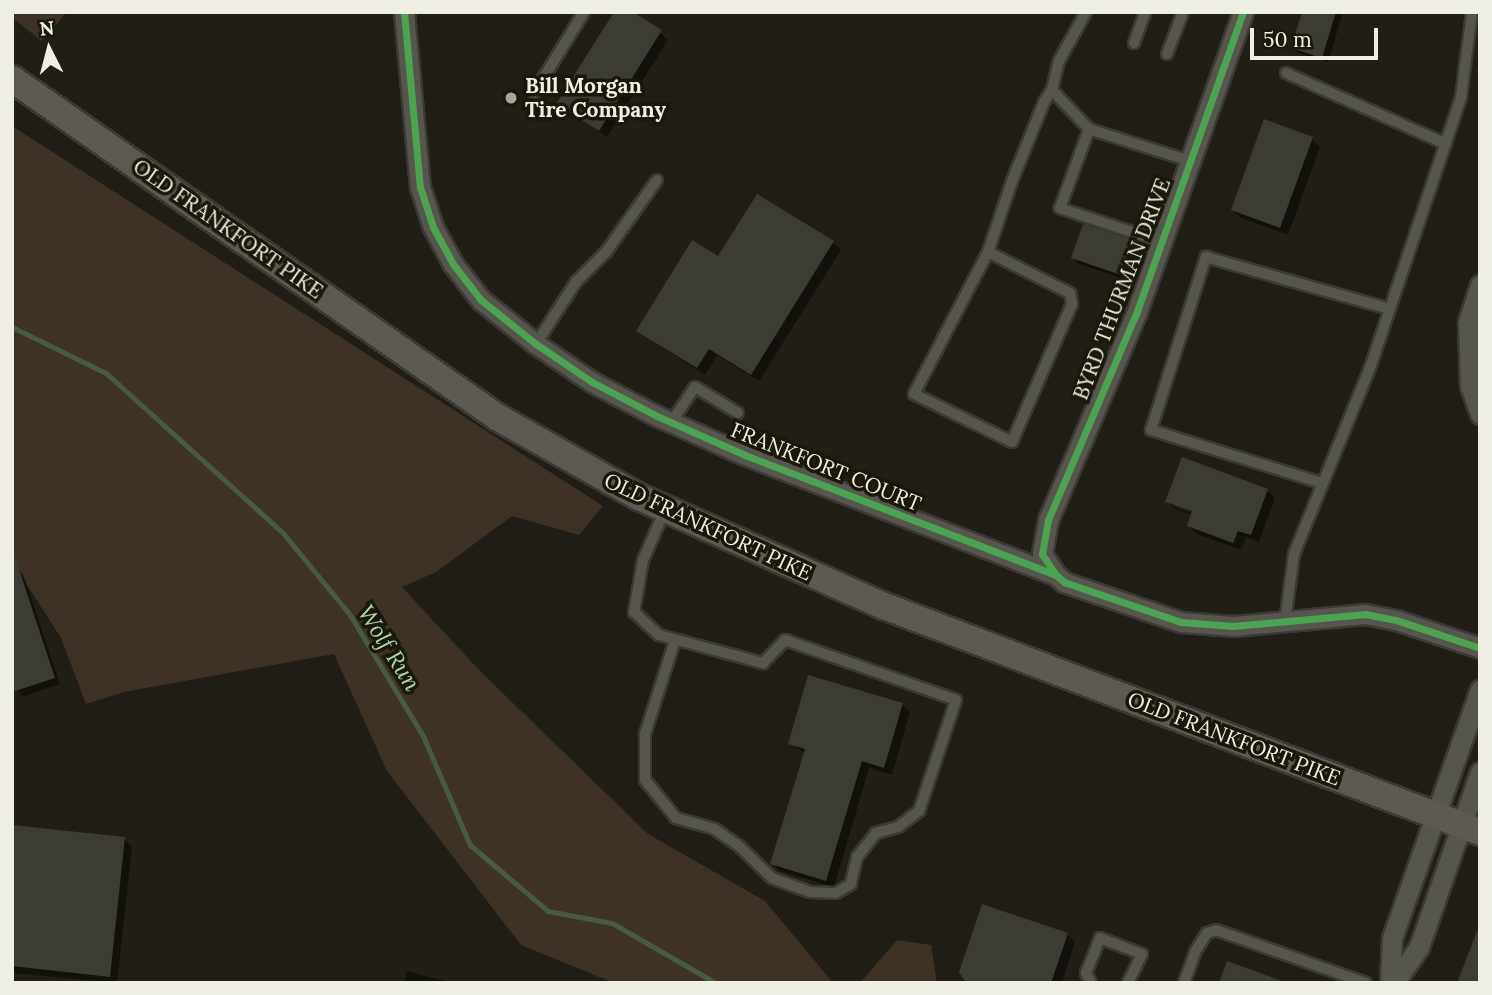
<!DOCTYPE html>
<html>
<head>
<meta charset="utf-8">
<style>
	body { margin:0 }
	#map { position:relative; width:1492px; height:995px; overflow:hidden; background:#201e16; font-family:Lora,serif }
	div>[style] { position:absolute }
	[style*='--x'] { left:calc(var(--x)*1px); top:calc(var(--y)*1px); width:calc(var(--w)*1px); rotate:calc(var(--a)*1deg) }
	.green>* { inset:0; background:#3e3226 }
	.shadow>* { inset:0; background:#0007 }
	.stream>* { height:5px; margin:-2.5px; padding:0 2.5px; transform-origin:2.5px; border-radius:2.5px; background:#485b42 }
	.building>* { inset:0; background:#3c3c35 }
	.roads { filter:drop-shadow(2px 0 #3b3a34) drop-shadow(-2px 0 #3b3a34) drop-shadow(0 2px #3b3a34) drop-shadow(0 -2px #3b3a34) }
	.service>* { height:10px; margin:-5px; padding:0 5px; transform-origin:5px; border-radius:5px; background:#56554e }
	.minor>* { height:19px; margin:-9.5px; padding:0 9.5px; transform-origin:9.5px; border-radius:9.5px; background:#56554e }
	.secondary>* { height:26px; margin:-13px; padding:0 13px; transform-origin:13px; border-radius:13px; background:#5c5a52 }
	.cycleway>* { height:7px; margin:-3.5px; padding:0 3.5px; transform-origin:3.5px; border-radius:3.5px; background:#4ca352 }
	.dots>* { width:19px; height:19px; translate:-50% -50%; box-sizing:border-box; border:4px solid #1a180a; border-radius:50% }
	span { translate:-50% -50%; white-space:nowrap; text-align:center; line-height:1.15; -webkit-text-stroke:7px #1a180a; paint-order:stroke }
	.poi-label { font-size:21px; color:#f0efe6; font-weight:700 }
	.left { translate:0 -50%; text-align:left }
	.street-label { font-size:21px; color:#f0efe6 }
	.water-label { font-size:23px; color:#afd6a4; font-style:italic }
	.frame { position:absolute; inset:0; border:14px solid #f0efe6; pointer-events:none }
	.north { position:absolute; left:14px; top:14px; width:70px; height:70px; -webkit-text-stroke:5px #1a180a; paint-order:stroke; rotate:354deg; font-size:19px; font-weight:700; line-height:28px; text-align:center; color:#f0efe6 }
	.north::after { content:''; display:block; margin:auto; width:24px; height:32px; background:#f0efe6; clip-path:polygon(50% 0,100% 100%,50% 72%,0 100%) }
	.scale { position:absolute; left:1250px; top:28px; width:128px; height:32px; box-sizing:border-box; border:4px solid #f0efe6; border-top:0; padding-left:9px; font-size:21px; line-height:24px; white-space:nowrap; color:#f0efe6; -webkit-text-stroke:5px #1a180a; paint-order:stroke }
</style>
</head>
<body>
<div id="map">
	<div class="green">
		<div style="clip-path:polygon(12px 12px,67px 12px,41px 41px,12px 17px)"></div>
		<div style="clip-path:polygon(12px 126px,603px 506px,579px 535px,512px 516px,436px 572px,402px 587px,480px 671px,648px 834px,765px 901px,833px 983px,614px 983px,521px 945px,387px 771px,334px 654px,124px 692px,86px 704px,61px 638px,12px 561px)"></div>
		<div style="clip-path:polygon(897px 940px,931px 945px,937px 983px,860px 983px)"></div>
	</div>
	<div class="shadow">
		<div style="clip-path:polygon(1304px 12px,1343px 13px,1328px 62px,1298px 53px,1293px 47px)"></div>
		<div style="clip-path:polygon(660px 32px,668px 40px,607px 137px,558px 104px)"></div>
		<div style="clip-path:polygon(1265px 122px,1312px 139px,1320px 147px,1288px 235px,1241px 218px,1233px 210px)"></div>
		<div style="clip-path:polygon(833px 242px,841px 250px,759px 381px,717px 355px,705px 375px,638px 331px)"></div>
		<div style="clip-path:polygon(1132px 242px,1138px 248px,1127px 280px,1079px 264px,1073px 258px)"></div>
		<div style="clip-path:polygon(evenodd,1267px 490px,1275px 498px,1259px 542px,1246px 537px,1241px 550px,1197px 534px,1189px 526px,1192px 515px,1175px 509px,1167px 501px,1267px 490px,1174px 503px,1201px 513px,1200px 516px,1174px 507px,1174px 503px)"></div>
		<div style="clip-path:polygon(17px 568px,23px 574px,60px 684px,22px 697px,12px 680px)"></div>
		<div style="clip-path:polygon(902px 704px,910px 712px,892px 775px,869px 768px,834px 887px,780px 871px,772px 863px,805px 753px,790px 743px)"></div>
		<div style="clip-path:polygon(12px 827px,124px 839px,132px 847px,117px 983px,12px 973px)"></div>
		<div style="clip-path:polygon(1067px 934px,1075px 942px,1062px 983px,968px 983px)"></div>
		<div style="clip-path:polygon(407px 971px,453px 983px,404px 983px)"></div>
	</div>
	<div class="stream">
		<div style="--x:12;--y:327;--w:105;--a:26.1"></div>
		<div style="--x:106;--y:373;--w:239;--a:42.1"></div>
		<div style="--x:283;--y:533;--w:106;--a:50.7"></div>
		<div style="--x:350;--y:615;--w:141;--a:58.9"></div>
		<div style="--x:423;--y:736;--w:119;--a:66.7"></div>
		<div style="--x:470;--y:845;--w:102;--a:40.2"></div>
		<div style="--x:548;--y:911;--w:65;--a:10.6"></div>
		<div style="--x:612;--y:923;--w:120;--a:30"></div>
	</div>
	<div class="building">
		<div style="clip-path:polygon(614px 12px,633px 12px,662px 30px,599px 131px,556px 104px)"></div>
		<div style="clip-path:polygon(1302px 12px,1336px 12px,1322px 58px,1291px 48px)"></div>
		<div style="clip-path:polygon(1264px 119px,1313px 137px,1280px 228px,1231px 210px)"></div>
		<div style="clip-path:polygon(757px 194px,834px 241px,751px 375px,709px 349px,697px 368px,636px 331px,692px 240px,718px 256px)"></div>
		<div style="clip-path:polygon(1083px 224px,1133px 240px,1121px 275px,1071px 258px)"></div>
		<div style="clip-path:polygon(1182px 457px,1268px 489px,1251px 535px,1238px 531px,1233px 543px,1187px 526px,1192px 511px,1165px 502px)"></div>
		<div style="clip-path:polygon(12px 557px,15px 557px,55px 678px,12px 692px)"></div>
		<div style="clip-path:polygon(808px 675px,903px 703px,884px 768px,862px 761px,826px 881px,770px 864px,805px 749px,788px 744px)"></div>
		<div style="clip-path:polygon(12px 825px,125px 837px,110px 977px,12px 966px)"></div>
		<div style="clip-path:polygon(982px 904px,1068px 933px,1051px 983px,966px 983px,959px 972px)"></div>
		<div style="clip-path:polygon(1479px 926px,1480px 983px,1457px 983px)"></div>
		<div style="clip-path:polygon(1227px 961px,1282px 981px,1282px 983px,1219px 983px)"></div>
	</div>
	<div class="roads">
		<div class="service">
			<div style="--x:1086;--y:12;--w:56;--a:118.9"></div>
			<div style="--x:1059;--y:61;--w:30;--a:104"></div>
			<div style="--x:1052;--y:90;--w:54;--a:46.5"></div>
			<div style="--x:1134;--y:43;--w:33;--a:-70"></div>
			<div style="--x:1167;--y:54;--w:45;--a:-69.1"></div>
			<div style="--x:1286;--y:73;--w:175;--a:23.9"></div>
			<div style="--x:534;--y:93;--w:95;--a:-58.3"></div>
			<div style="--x:1162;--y:242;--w:108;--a:-161.6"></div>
			<div style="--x:1060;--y:208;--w:84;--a:-69.8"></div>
			<div style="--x:1089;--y:129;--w:106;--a:17.6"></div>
			<div style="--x:988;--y:252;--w:92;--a:26.6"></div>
			<div style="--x:1070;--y:293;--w:11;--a:80"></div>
			<div style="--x:1072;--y:304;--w:150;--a:113.5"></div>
			<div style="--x:1012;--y:442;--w:109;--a:-153.9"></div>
			<div style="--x:914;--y:394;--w:160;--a:-62.5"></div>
			<div style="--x:988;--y:252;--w:75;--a:-71.3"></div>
			<div style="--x:1012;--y:181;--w:85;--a:-67.9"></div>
			<div style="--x:1044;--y:102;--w:14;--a:-56"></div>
			<div style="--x:536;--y:344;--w:74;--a:-57.2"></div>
			<div style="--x:576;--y:282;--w:42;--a:-45"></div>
			<div style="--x:606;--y:252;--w:88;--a:-54.7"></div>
			<div style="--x:672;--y:421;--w:41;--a:-55.9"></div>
			<div style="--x:695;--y:387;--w:50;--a:31.2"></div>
			<div style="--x:1322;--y:483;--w:179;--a:-162.8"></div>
			<div style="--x:1151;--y:430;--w:182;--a:-72.4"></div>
			<div style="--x:1206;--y:257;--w:191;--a:15.8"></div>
			<div style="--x:665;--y:510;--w:55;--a:113.7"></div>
			<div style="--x:643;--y:560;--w:53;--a:99.8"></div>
			<div style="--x:634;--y:612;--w:34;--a:43"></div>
			<div style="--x:659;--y:635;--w:108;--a:15.1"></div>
			<div style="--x:763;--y:663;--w:32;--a:-46"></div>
			<div style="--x:785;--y:640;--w:181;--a:19.3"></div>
			<div style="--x:956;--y:700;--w:117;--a:108.4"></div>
			<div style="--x:919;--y:811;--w:26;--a:143"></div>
			<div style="--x:898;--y:827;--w:23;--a:165"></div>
			<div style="--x:876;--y:833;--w:31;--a:128"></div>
			<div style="--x:857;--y:857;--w:28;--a:103"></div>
			<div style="--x:851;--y:884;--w:17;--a:149"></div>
			<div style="--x:836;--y:893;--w:26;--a:-178"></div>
			<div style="--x:810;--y:892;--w:40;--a:-159.8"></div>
			<div style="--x:772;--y:878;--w:46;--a:-135.9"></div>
			<div style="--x:739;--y:846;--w:29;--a:-145"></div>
			<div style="--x:715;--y:829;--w:41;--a:-164.2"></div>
			<div style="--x:676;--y:818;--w:49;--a:-129.2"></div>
			<div style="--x:645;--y:780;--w:46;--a:-90"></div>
			<div style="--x:645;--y:734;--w:99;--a:-72.3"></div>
			<div style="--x:1285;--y:622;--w:69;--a:-82.5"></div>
			<div style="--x:1294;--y:554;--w:201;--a:-67.8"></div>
			<div style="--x:1370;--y:368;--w:286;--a:-71.4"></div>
			<div style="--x:1461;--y:97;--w:86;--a:-82.6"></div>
			<div style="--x:1091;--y:983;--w:11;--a:-117"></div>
			<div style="--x:1086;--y:973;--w:38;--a:-68"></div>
			<div style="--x:1100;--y:938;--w:45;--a:20.9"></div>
			<div style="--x:1142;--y:954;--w:32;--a:116"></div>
			<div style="--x:1184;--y:983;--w:33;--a:-70"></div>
			<div style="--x:1195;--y:952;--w:22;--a:-58"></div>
			<div style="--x:1207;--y:933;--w:9;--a:-18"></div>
			<div style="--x:1216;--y:930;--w:159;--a:19.5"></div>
		</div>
		<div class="minor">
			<div style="--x:404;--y:12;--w:176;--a:84.8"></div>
			<div style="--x:420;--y:187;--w:42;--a:72"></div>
			<div style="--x:433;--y:227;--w:42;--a:61.6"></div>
			<div style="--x:453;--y:264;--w:46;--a:52.1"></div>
			<div style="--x:481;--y:300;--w:70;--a:38.7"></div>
			<div style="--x:536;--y:344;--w:68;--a:34.2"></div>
			<div style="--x:592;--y:382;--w:73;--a:27.6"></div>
			<div style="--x:657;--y:416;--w:96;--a:23.9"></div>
			<div style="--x:745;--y:455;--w:333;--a:21.1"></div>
			<div style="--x:1056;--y:575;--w:11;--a:41"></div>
			<div style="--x:1064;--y:582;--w:124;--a:18.9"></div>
			<div style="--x:1181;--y:622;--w:52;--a:4.4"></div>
			<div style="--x:1233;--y:626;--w:133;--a:-5.2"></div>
			<div style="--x:1365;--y:614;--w:32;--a:11"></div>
			<div style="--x:1396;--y:620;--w:89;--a:18.4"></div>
			<div style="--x:1480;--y:285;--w:40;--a:108"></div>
			<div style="--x:1468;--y:323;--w:63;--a:88.2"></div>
			<div style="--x:1470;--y:386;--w:30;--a:70"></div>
			<div style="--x:1056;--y:575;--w:25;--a:-124"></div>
			<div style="--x:1042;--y:554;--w:35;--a:-80"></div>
			<div style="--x:1048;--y:520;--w:224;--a:-66.9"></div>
			<div style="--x:1136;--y:314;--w:320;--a:-70.5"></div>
			<div style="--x:1390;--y:983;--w:45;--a:-87.5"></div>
			<div style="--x:1392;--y:938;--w:263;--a:-70.5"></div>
			<div style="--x:1394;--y:983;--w:44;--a:-55.2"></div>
			<div style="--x:1419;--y:947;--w:185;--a:-70.8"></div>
		</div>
		<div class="secondary">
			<div style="--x:12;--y:79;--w:591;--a:34.87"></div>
			<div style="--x:497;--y:417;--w:163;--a:29.4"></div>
			<div style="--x:639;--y:497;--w:268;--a:24"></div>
			<div style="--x:884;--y:606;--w:637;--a:20.77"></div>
		</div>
	</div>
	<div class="cycleway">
		<div style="--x:404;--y:12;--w:176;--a:84.8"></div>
		<div style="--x:420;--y:187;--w:42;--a:72"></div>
		<div style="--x:433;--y:227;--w:42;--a:61.6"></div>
		<div style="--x:453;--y:264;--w:46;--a:52.1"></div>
		<div style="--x:481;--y:300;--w:70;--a:38.7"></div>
		<div style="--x:536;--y:344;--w:68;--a:34.2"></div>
		<div style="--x:592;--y:382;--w:73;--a:27.6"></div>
		<div style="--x:657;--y:416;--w:96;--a:23.9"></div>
		<div style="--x:745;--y:455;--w:333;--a:21.1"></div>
		<div style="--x:1056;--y:575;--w:11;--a:41"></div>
		<div style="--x:1064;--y:582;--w:124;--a:18.9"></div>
		<div style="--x:1181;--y:622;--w:52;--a:4.4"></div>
		<div style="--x:1233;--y:626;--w:133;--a:-5.2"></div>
		<div style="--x:1365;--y:614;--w:32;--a:11"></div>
		<div style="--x:1396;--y:620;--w:89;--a:18.4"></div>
		<div style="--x:1056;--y:575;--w:25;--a:-124"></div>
		<div style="--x:1042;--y:554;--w:35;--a:-80"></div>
		<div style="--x:1048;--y:520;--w:224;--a:-66.9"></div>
		<div style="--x:1136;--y:314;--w:320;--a:-70.5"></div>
	</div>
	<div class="dots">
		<div style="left:511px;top:98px;background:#a7a69d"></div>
	</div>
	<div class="poi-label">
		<span class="left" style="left:525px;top:98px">Bill Morgan<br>Tire Company</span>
	</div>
	<div class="street-label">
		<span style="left:228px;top:229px;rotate:35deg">OLD FRANKFORT PIKE</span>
		<span style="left:1122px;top:289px;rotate:-69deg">BYRD THURMAN DRIVE</span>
		<span style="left:826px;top:467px;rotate:22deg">FRANKFORT COURT</span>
		<span style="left:708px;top:527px;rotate:25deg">OLD FRANKFORT PIKE</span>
		<span style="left:1234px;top:739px;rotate:21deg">OLD FRANKFORT PIKE</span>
	</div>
	<div class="water-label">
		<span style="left:389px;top:648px;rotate:58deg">Wolf Run</span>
	</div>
	<div class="frame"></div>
	<div class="north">N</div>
	<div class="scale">50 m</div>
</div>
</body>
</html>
